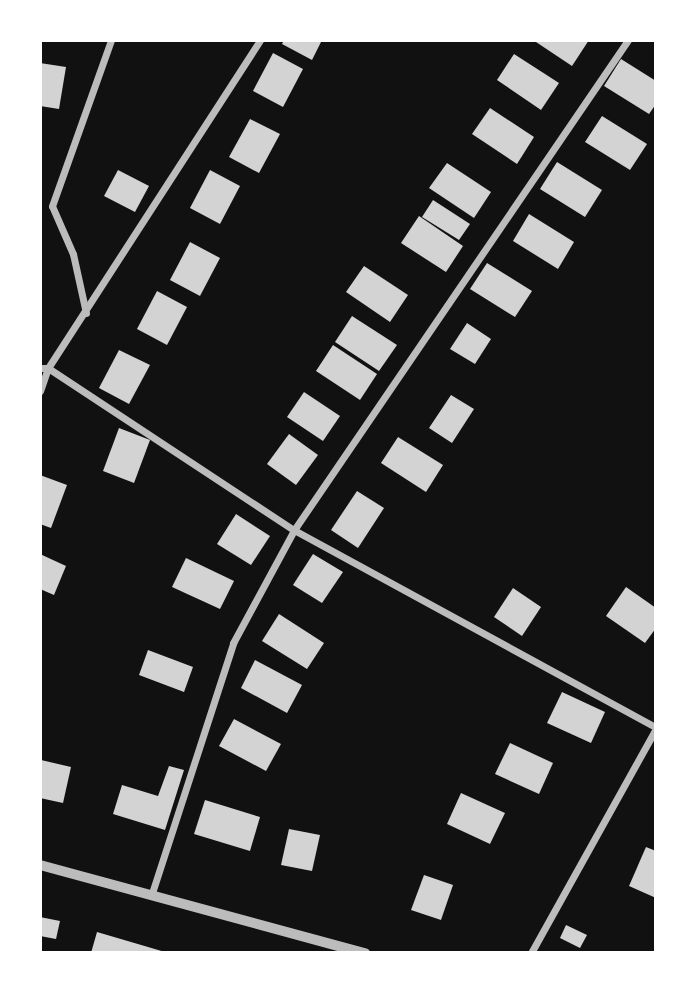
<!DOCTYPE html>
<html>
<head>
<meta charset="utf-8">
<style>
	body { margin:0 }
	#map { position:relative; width:696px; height:993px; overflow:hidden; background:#111; font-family:Helvetica,sans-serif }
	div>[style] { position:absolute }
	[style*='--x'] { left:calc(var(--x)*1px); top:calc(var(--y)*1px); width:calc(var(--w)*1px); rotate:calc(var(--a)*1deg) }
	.building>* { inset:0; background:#d3d3d3 }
	.minor>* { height:7px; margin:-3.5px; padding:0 3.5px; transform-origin:3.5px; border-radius:3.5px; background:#bcbcbc }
	.tertiary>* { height:10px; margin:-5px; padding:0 5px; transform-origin:5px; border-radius:5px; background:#bcbcbc }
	span { translate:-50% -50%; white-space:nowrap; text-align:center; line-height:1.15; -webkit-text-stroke:5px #fff; paint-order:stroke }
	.frame { position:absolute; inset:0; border:42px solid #fff; pointer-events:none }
</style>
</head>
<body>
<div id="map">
	<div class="building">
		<div style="clip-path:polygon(284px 40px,322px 40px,312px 60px,282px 44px)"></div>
		<div style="clip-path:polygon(533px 40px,589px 40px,572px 66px)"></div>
		<div style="clip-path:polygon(273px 53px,303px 69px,283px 107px,253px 91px)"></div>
		<div style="clip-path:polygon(514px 54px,559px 83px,541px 110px,497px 80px)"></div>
		<div style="clip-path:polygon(621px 59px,656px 81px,656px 104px,649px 114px,604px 86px)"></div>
		<div style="clip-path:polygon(40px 63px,66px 67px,59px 109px,40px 106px)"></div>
		<div style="clip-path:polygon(490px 108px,534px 137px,517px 164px,472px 134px)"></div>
		<div style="clip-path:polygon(602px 116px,647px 144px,630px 170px,585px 142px)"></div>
		<div style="clip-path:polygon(250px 119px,280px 134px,259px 173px,229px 157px)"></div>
		<div style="clip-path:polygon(557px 162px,602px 190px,585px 217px,540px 189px)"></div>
		<div style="clip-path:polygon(447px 163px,491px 192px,474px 218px,429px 188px)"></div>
		<div style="clip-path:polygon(118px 170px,149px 186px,135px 212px,104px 196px)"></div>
		<div style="clip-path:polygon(210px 170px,240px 186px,220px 224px,190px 208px)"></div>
		<div style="clip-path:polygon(433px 200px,470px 224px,459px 240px,422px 217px)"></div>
		<div style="clip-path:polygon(529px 214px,574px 242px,558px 269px,513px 241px)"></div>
		<div style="clip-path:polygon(419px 216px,463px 246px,446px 272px,401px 243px)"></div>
		<div style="clip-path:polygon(190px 242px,220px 258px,200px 296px,170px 280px)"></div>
		<div style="clip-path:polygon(487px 263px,532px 291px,515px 317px,470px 289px)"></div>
		<div style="clip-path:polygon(364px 266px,408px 295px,390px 322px,346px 292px)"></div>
		<div style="clip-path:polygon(157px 291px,187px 307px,167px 345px,137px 329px)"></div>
		<div style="clip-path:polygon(352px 316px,397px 345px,379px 371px,335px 342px)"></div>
		<div style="clip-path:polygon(467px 323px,491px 339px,475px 364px,450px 349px)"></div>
		<div style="clip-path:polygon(333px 345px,377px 374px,360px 400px,316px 371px)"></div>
		<div style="clip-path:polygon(119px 350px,150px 365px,129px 404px,99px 388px)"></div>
		<div style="clip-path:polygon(304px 392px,340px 416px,323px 441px,287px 417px)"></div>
		<div style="clip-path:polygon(451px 395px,474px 409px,452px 443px,429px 428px)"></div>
		<div style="clip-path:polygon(119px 428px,150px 440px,134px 483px,103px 471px)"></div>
		<div style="clip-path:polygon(289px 434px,318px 455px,296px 485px,267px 464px)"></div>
		<div style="clip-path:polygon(398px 437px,443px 465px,426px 492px,381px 463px)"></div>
		<div style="clip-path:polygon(40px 475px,67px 485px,51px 528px,40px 524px)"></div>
		<div style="clip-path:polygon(357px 491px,384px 508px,358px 548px,331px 530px)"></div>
		<div style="clip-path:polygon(236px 514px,270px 536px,251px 565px,217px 544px)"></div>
		<div style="clip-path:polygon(40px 554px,66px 566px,54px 595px,40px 589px)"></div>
		<div style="clip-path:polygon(313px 554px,343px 572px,322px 603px,293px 585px)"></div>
		<div style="clip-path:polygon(186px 558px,234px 581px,220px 609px,172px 587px)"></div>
		<div style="clip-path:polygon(626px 587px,656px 608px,656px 628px,645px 643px,606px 616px)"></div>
		<div style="clip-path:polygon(513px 588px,541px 607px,522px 636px,494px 617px)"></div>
		<div style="clip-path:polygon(279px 614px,324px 643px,307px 669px,262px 641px)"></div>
		<div style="clip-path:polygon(148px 650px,193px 667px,184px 692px,139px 675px)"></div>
		<div style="clip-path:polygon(255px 660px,302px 685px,287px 713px,241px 688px)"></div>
		<div style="clip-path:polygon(562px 692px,605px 712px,591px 743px,547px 723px)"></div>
		<div style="clip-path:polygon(234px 719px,281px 744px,266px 771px,219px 746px)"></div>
		<div style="clip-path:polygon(510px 743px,553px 763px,539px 794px,495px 774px)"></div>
		<div style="clip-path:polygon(41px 760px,71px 767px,63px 803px,40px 798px)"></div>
		<div style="clip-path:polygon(169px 766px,184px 770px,165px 830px,113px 814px,122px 785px,158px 796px)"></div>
		<div style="clip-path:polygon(461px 793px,505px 813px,490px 844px,447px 824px)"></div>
		<div style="clip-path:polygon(205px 800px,260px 817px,250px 851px,194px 834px)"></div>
		<div style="clip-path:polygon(289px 829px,320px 835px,312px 871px,281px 865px)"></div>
		<div style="clip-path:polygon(646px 847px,656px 851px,656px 898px,629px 886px)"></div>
		<div style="clip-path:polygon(424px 875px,453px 885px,441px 920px,411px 910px)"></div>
		<div style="clip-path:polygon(40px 917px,60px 921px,56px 939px,40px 936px)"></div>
		<div style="clip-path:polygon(566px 925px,587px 935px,580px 948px,560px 938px)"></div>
		<div style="clip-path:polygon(97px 932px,165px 952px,165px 953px,91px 953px)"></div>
	</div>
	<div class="minor">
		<div style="--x:86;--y:313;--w:60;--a:-102.4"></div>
		<div style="--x:73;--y:254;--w:52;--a:-113.6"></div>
		<div style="--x:52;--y:206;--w:176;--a:-70.4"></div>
		<div style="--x:40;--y:368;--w:8;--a:0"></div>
		<div style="--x:48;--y:368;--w:295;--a:33.4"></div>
		<div style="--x:294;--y:530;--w:412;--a:28.6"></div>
		<div style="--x:40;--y:391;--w:24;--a:-71"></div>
		<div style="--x:48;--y:368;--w:391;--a:-57.1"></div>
		<div style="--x:152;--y:893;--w:263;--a:-72"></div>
		<div style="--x:233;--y:643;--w:128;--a:-61.6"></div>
		<div style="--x:294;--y:530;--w:593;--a:-55.72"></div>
		<div style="--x:531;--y:953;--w:257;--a:-60.9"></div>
	</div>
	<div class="tertiary">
		<div style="--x:40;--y:865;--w:337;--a:15.2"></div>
	</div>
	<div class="frame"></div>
</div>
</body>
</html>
